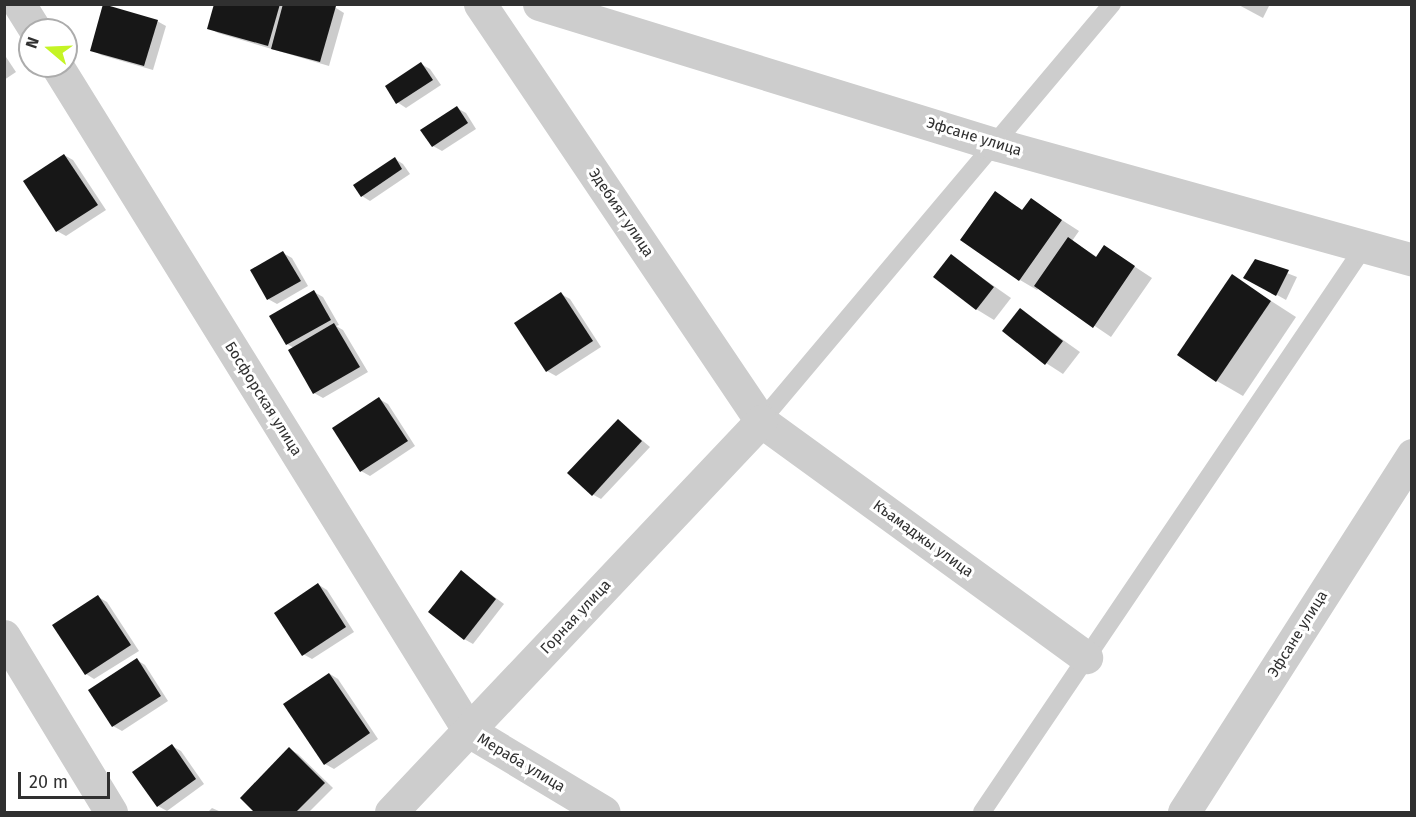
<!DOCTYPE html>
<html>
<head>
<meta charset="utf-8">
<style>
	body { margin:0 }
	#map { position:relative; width:1416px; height:817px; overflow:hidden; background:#fff; font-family:"Fira Sans",sans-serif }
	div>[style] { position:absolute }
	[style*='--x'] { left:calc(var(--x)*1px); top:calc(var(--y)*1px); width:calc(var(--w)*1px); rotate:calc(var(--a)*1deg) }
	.shadow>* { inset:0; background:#0003 }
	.building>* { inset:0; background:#171717 }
	.service>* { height:18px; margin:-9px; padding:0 9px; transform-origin:9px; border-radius:9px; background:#cdcdcd }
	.minor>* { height:33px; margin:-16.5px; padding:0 16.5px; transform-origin:16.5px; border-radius:16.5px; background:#cdcdcd }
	span { translate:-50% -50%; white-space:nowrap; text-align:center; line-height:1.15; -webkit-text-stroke:6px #fff; paint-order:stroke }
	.street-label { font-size:15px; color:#303030 }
	.frame { position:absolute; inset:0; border:6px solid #303030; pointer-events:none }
	.north { position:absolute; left:18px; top:18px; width:60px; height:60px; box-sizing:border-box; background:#fff; border:2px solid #acacac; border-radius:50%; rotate:289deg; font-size:16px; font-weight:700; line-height:24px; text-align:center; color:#303030 }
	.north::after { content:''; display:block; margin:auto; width:21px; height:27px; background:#c5f425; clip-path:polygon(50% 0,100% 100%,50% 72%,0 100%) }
	.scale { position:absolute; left:18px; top:772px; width:92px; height:27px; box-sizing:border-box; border:3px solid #303030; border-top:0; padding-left:8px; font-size:18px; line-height:21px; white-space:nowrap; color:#303030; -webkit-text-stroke:4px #fff; paint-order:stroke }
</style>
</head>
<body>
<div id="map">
	<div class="shadow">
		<div style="clip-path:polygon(216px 4px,325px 4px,336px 8px,344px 13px,329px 66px,218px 33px,209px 28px)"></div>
		<div style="clip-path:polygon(1237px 4px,1270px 4px,1263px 18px)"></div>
		<div style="clip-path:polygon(157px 21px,166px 26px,153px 70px,101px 55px,92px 50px)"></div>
		<div style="clip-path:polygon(4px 54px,16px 72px,4px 80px)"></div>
		<div style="clip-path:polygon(421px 64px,430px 69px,441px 85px,406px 108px,397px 102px)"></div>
		<div style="clip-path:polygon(457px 108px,466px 113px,476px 129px,442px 151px,433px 146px)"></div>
		<div style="clip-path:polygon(64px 155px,73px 160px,106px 210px,66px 236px,57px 231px,25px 181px)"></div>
		<div style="clip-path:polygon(395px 159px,403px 164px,410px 174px,370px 201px,362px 196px)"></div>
		<div style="clip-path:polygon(995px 193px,1024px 211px,1031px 200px,1079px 231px,1072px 241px,1097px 257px,1105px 247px,1152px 278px,1111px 337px,1039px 288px,1037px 290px,1020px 280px)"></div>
		<div style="clip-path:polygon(283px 253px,292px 258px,308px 286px,277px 304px,268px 299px,252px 271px)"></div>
		<div style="clip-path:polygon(951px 256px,1011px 298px,994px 320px,976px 309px)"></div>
		<div style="clip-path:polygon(1256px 261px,1297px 277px,1286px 300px,1245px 277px)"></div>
		<div style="clip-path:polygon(1232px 276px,1296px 317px,1243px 396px,1217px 381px)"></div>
		<div style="clip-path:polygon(314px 292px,323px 297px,339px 325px,336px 326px,343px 330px,368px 372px,323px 398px,314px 393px,294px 348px,287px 344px)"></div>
		<div style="clip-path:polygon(561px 294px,570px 299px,601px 347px,556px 376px,547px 371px)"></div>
		<div style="clip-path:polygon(1021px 310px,1080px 352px,1063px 374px,1046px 363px)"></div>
		<div style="clip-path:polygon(379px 399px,388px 404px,415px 446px,370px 476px,361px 471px)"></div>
		<div style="clip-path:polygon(618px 420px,650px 447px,601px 499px,592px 494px)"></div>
		<div style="clip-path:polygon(461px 572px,504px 604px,473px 644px,464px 639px)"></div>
		<div style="clip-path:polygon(319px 585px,327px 590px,354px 632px,312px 659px,303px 654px)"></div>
		<div style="clip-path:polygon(98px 597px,107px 602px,139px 651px,94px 679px,86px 674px)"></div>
		<div style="clip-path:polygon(137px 660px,145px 665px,168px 701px,122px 731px,113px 726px)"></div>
		<div style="clip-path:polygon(330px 674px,338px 679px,378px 739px,334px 769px,325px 764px)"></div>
		<div style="clip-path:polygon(172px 746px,181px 751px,204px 784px,167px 811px,158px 806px)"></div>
		<div style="clip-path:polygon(289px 749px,298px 754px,333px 788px,309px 812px,256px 812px,242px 798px)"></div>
		<div style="clip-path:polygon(212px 808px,221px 812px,208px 812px)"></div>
	</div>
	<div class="building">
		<div style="clip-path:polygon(103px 4px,158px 20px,144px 66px,90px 51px)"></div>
		<div style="clip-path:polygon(214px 4px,280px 4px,268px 46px,207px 29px)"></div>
		<div style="clip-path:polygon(283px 4px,336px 6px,320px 62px,271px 49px)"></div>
		<div style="clip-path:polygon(421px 62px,433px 80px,396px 104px,385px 86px)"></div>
		<div style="clip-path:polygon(457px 106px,468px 123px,432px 147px,420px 130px)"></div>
		<div style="clip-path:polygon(64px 154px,98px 205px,56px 232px,23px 181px)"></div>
		<div style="clip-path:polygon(395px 157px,402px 169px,361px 197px,353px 185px)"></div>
		<div style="clip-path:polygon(995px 191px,1022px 210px,1031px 198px,1062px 220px,1019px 281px,960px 240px)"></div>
		<div style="clip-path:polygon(1068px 237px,1096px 257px,1104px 245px,1135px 266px,1093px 328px,1034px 286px)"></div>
		<div style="clip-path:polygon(283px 251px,301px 281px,267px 300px,250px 270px)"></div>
		<div style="clip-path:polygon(951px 254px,994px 287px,976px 310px,933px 277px)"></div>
		<div style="clip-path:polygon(1255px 259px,1289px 270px,1276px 296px,1243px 278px)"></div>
		<div style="clip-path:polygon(1232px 274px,1271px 301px,1216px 382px,1177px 355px)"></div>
		<div style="clip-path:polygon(314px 290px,331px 320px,286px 345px,269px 316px)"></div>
		<div style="clip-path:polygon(561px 292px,593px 341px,546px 372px,514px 323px)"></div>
		<div style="clip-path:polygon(1020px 308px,1063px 341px,1045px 365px,1002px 331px)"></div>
		<div style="clip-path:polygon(334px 323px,360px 367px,313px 394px,288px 350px)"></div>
		<div style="clip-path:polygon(379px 397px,408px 441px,360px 472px,332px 428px)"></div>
		<div style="clip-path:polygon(618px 419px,642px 441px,592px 496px,567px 473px)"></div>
		<div style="clip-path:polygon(461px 570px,496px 599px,464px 640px,428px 612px)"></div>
		<div style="clip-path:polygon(318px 583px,346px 627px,302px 656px,274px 613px)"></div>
		<div style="clip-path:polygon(98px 595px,131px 645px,85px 675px,52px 625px)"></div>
		<div style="clip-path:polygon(137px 658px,161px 696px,112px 727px,88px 690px)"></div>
		<div style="clip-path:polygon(329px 673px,370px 733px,324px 765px,283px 704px)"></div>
		<div style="clip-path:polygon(172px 744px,196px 779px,157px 807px,132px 772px)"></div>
		<div style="clip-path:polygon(289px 747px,325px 783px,296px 812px,254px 812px,240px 798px)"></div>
	</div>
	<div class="service">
		<div style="--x:761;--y:421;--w:545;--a:-49.91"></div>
		<div style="--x:982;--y:812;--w:682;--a:-55.94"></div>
	</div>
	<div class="minor">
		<div style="--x:19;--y:4;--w:31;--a:58"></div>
		<div style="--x:480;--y:4;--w:503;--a:56.03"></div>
		<div style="--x:761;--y:421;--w:402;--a:36"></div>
		<div style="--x:539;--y:4;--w:477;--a:17.1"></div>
		<div style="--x:995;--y:144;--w:433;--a:15.5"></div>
		<div style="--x:57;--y:66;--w:782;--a:58.22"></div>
		<div style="--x:469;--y:731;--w:157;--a:31"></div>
		<div style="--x:4;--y:636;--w:206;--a:58.7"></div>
		<div style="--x:391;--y:812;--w:538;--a:-46.58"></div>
		<div style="--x:1184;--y:812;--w:424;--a:-57.4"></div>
	</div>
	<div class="street-label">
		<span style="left:974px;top:137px;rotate:17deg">Эфсане улица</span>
		<span style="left:621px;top:213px;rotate:56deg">Эдебият улица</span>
		<span style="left:263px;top:399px;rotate:58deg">Босфорская улица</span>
		<span style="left:923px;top:539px;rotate:36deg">Къамаджы улица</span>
		<span style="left:576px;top:617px;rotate:-47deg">Горная улица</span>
		<span style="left:1298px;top:634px;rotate:-58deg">Эфсане улица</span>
		<span style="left:521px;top:763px;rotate:31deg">Мераба улица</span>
	</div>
	<div class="frame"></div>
	<div class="north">N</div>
	<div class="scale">20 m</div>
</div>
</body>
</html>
